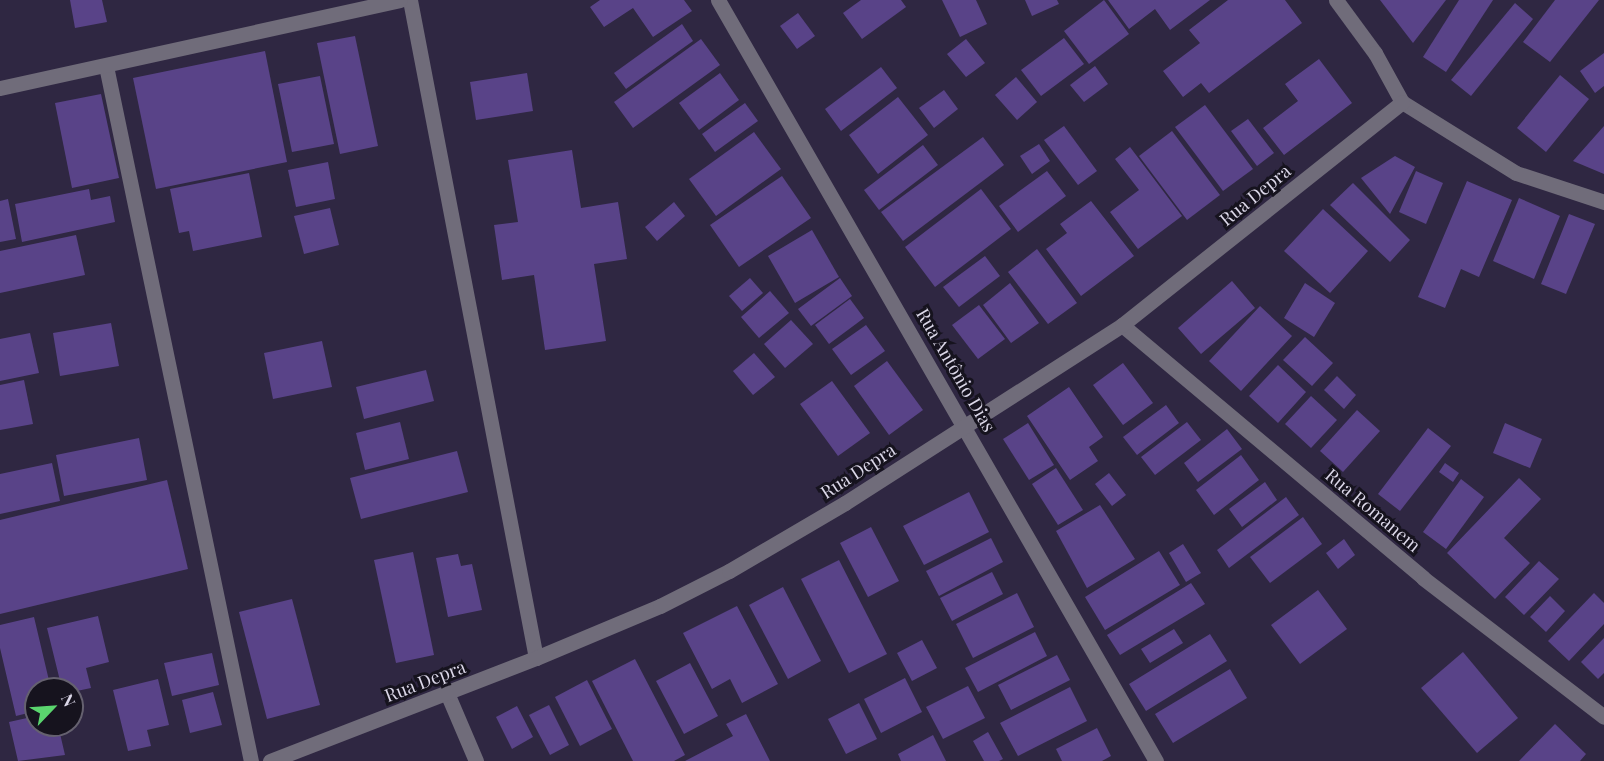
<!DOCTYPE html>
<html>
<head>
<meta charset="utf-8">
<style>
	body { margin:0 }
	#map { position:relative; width:1604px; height:761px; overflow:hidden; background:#2f2742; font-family:"Playfair Display",serif }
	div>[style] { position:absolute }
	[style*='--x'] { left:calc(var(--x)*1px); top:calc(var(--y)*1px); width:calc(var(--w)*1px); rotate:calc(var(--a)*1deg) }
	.building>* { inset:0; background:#594388 }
	.minor>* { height:15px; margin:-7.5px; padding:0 7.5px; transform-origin:7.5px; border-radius:7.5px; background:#706c7a }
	span { translate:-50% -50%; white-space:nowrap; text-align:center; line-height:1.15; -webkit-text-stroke:6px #16131e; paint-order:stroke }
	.street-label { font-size:18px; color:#dbd7e8 }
	.north { position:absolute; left:24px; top:677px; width:60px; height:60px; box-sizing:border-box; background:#16131e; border:2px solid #65616f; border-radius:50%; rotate:65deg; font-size:16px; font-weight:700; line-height:24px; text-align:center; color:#dbd7e8 }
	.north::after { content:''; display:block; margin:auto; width:21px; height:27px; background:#5ad56e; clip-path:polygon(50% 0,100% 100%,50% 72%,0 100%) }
</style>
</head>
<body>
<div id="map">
	<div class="building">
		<div style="clip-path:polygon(70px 0,102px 0,107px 22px,75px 28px)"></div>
		<div style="clip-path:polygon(600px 0,684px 0,692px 11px,653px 37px,633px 8px,604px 27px,590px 7px)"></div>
		<div style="clip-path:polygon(861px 0,901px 0,906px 7px,862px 39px,843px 13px)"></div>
		<div style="clip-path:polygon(942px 0,976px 0,987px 24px,960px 37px)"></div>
		<div style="clip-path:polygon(1025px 0,1057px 0,1059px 4px,1032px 16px)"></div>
		<div style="clip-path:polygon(1104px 0,1129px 34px,1089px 64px,1064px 31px)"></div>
		<div style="clip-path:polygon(1108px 0,1210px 0,1170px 30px,1155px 9px,1129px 29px)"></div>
		<div style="clip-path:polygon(1228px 0,1285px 0,1302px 23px,1209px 93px,1201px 83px,1183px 97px,1163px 71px,1200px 43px,1189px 30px)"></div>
		<div style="clip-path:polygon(1380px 0,1446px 0,1413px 43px)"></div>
		<div style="clip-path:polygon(1459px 0,1493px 0,1446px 72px,1423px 57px)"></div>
		<div style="clip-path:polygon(1555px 0,1599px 0,1550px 62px,1523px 42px)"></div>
		<div style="clip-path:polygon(1515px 3px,1533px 19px,1471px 96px,1451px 80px)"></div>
		<div style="clip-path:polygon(798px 13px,815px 36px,797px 49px,780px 26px)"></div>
		<div style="clip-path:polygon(682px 24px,693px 41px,626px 89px,614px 73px)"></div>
		<div style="clip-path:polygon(355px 36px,378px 146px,340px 154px,317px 43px)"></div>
		<div style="clip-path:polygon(1064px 38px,1084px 64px,1041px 96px,1021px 70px)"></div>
		<div style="clip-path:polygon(701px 39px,720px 65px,633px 128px,614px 102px)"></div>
		<div style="clip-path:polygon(966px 39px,985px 63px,966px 77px,947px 54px)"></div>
		<div style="clip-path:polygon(265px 51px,287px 162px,156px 189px,133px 78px)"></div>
		<div style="clip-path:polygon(1604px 53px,1604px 86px,1595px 93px,1580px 71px)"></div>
		<div style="clip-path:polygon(1319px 59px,1352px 103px,1284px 155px,1263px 128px,1298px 101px,1285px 84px)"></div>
		<div style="clip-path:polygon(1095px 66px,1108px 84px,1084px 102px,1070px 85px)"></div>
		<div style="clip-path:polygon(881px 67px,897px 88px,841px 131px,825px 109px)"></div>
		<div style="clip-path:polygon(527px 73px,533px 111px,476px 120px,470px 82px)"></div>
		<div style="clip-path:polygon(720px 73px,739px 100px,699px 130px,679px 103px)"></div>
		<div style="clip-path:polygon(1560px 75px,1589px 99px,1546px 152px,1517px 128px)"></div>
		<div style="clip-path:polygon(320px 76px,334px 144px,292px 152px,278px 84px)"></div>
		<div style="clip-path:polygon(1016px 77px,1037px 102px,1017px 120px,995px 95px)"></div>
		<div style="clip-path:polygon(944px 90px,958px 109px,934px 128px,919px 108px)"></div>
		<div style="clip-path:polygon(101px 94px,119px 178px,72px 188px,55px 103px)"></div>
		<div style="clip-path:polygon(898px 97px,928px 135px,878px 174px,849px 135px)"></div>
		<div style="clip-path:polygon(745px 103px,758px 121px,715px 152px,702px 134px)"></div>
		<div style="clip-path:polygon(1205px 105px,1253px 169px,1223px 191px,1175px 127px)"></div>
		<div style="clip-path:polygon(1248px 119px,1274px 153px,1257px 166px,1231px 131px)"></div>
		<div style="clip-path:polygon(1064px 126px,1097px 171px,1078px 185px,1044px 140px)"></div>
		<div style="clip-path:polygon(1604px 126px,1604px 174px,1573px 161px)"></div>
		<div style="clip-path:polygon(1172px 131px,1220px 195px,1187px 220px,1139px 156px)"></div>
		<div style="clip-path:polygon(754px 132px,781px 169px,716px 216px,689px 179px)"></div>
		<div style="clip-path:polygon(983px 137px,1004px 165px,903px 241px,881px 212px)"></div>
		<div style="clip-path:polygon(1039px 144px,1050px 161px,1032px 174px,1020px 156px)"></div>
		<div style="clip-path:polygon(923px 145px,938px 165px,879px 210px,864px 190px)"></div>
		<div style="clip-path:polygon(1130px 147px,1182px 216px,1138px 249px,1110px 212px,1139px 190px,1115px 159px)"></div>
		<div style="clip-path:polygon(572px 150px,581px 208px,618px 202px,627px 259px,594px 264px,606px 341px,545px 350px,534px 275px,502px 280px,494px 225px,518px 222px,508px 160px)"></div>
		<div style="clip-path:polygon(1395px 156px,1415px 167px,1390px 214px,1361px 178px)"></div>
		<div style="clip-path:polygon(328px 162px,335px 199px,296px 207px,288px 170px)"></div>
		<div style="clip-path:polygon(1047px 171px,1066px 196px,1018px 232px,999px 206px)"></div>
		<div style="clip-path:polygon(1416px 171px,1443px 183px,1426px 224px,1399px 212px)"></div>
		<div style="clip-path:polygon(249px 173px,262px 237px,193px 251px,189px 231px,179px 233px,170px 189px)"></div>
		<div style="clip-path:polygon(782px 176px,811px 218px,739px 267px,710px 225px)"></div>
		<div style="clip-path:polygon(1467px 181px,1512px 200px,1479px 277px,1461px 269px,1445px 308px,1418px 297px)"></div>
		<div style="clip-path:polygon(1353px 183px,1410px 240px,1390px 262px,1330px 205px)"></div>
		<div style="clip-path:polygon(89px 189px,91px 200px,110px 196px,115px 222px,22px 242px,15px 204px)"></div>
		<div style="clip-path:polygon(981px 189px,1011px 229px,935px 287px,905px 247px)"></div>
		<div style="clip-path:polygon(1519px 198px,1560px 216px,1534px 279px,1493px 261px)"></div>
		<div style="clip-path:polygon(8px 199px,16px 239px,0 242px,0 201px)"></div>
		<div style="clip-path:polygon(1091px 201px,1134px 256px,1081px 296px,1046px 249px,1067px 233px,1060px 224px)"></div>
		<div style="clip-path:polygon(674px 202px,685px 216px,657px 241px,645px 227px)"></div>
		<div style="clip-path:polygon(330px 208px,339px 245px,304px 254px,294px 216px)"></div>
		<div style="clip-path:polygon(1323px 209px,1368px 251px,1330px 293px,1284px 251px)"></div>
		<div style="clip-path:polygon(1569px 214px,1595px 224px,1566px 294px,1541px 284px)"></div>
		<div style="clip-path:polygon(812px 230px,839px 277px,795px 303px,768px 256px)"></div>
		<div style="clip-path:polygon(76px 235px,85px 275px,0 293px,0 251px)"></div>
		<div style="clip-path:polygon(1037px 249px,1077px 303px,1048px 324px,1008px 272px)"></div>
		<div style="clip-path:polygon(985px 256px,1000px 276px,959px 307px,943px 287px)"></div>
		<div style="clip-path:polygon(750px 278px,763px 293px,742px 311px,729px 296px)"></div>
		<div style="clip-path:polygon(840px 278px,852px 296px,811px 326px,798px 309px)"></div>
		<div style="clip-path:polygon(1232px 281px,1255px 308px,1201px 354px,1178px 328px)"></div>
		<div style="clip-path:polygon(1010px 283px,1039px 323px,1011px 343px,983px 305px)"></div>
		<div style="clip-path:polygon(1305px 283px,1335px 303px,1314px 337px,1284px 318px)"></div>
		<div style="clip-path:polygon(770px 291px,789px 313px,759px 338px,741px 317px)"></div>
		<div style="clip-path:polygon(850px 299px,864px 318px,829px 344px,815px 325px)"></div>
		<div style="clip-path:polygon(979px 305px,1005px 339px,978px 359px,952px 325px)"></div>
		<div style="clip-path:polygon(1260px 306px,1292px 336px,1241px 391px,1209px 361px)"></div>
		<div style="clip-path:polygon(791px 320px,813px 344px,785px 368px,764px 344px)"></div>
		<div style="clip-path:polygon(111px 323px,119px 366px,60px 376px,53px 333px)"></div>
		<div style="clip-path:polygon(866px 325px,885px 351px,851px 375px,832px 349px)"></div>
		<div style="clip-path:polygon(30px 333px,39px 373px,0 381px,0 339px)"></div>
		<div style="clip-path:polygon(1305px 337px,1333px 363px,1312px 386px,1283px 360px)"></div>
		<div style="clip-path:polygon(322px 341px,332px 387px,273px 399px,264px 353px)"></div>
		<div style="clip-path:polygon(754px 353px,775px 377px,753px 395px,733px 371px)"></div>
		<div style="clip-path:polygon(887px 361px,923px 410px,889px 435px,854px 386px)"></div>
		<div style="clip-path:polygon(1123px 363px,1153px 403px,1123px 425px,1093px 385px)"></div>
		<div style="clip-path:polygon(1278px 365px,1306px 392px,1278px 423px,1249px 396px)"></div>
		<div style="clip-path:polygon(426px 370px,434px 401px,364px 419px,356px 387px)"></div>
		<div style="clip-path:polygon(1337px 376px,1356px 395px,1344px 409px,1324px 390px)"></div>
		<div style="clip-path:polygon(24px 380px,33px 424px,0 430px,0 385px)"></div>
		<div style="clip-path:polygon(832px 381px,870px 433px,838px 456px,800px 404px)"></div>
		<div style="clip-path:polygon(1069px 387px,1103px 437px,1089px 447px,1098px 461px,1070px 480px,1027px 416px)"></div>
		<div style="clip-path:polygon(1311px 396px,1337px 420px,1311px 448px,1285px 424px)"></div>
		<div style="clip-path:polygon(1166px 405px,1179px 423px,1137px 455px,1123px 437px)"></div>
		<div style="clip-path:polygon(1357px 410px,1380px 431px,1343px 472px,1320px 451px)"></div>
		<div style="clip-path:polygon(400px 422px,409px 459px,365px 470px,356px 433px)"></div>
		<div style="clip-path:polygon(1187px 422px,1201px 440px,1155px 475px,1141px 457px)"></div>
		<div style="clip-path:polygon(1028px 423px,1054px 465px,1029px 480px,1003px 439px)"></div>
		<div style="clip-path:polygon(1505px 423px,1542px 439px,1530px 468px,1493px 453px)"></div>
		<div style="clip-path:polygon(1428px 428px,1451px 446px,1400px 511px,1378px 494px)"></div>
		<div style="clip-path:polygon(1227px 429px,1242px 449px,1198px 482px,1184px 463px)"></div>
		<div style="clip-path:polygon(139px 438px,147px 480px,64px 496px,56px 455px)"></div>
		<div style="clip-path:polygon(457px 451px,468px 492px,361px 519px,350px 478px)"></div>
		<div style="clip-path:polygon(1241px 455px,1259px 480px,1214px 515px,1196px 490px)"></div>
		<div style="clip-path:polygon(52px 463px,60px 501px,0 514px,0 474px)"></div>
		<div style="clip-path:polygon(1445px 463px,1459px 473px,1453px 482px,1439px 472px)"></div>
		<div style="clip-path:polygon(1056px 468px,1083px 510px,1058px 525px,1032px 484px)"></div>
		<div style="clip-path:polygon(1109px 473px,1126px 495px,1112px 506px,1095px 484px)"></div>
		<div style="clip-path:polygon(1519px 478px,1541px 499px,1504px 538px,1530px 563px,1495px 599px,1447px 553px)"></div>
		<div style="clip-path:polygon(1461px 479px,1484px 497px,1446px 549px,1423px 532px)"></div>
		<div style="clip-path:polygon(167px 480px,188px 569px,0 614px,0 520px)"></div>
		<div style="clip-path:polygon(1265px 482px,1277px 500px,1242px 527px,1229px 509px)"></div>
		<div style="clip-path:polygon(969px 492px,989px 532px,924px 565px,903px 526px)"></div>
		<div style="clip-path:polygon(1286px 497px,1299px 515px,1229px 568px,1217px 550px)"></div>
		<div style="clip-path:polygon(1100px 505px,1135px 559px,1087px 588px,1056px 531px)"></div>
		<div style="clip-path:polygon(1303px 517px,1322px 544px,1270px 583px,1250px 557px)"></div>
		<div style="clip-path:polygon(871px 527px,899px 581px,868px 597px,840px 543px)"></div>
		<div style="clip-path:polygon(991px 538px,1003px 562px,939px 596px,926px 571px)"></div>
		<div style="clip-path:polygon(1344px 539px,1355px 555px,1338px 569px,1326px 553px)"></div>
		<div style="clip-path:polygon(1183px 544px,1201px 573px,1186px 582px,1169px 553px)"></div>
		<div style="clip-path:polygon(1159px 551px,1180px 585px,1105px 630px,1085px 597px)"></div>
		<div style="clip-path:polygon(413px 552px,434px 655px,396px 663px,374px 560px)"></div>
		<div style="clip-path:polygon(458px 554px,461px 566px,472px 564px,482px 610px,448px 617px,436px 558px)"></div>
		<div style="clip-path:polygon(839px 560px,887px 654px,849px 673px,801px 579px)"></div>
		<div style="clip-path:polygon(1539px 561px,1559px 579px,1524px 615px,1505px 597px)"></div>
		<div style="clip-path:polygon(992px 572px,1003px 594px,952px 621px,940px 598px)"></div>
		<div style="clip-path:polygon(1191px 583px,1205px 604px,1120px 655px,1107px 635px)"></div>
		<div style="clip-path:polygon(783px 587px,821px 661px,788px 679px,749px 605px)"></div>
		<div style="clip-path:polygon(1318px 590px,1347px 629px,1300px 664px,1271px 625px)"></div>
		<div style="clip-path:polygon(1017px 593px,1034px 627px,973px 658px,956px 624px)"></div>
		<div style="clip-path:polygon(1594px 593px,1604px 603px,1604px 624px,1569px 661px,1548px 641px)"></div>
		<div style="clip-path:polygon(1550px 596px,1565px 611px,1546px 632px,1530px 617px)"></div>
		<div style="clip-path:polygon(292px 599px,320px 705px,267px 719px,239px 612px)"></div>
		<div style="clip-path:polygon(737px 606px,778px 684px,742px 703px,730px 679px,712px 689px,683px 633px)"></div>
		<div style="clip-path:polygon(98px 616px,109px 662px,86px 668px,91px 688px,72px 692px,72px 689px,62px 689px,47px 628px)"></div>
		<div style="clip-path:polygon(34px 617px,51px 689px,36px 689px,36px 711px,16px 716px,0 648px,0 625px)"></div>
		<div style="clip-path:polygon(1174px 629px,1183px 643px,1150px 663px,1141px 649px)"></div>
		<div style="clip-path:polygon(1035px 632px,1047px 656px,978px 692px,965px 668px)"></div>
		<div style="clip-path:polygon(1210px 634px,1227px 661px,1146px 711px,1129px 684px)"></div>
		<div style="clip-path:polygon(1604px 638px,1604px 673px,1598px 679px,1581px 662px)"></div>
		<div style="clip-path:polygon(922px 640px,937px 668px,912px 681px,897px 653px)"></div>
		<div style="clip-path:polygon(1463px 652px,1518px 718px,1477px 753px,1421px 688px)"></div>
		<div style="clip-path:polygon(212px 653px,219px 685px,172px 696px,164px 663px)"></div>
		<div style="clip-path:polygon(1057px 655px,1070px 680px,1011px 710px,998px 685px)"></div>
		<div style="clip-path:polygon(635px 659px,685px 755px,674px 761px,633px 761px,592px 681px)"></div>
		<div style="clip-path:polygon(690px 663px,718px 716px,684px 734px,656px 681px)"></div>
		<div style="clip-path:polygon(1230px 669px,1247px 698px,1173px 743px,1155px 714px)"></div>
		<div style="clip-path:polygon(905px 678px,922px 712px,881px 733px,864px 699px)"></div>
		<div style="clip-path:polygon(158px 679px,169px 725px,147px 730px,151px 746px,128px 751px,113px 690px)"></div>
		<div style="clip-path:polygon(587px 680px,612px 729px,580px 746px,555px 697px)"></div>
		<div style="clip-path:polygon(968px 686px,985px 718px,943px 739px,926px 707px)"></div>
		<div style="clip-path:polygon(1070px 687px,1087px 721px,1018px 756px,1000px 723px)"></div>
		<div style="clip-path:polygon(213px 692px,222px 725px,190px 733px,182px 700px)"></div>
		<div style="clip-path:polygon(859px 703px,877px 739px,846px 754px,828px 719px)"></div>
		<div style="clip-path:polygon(549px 705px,569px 745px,550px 755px,529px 715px)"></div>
		<div style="clip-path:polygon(517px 706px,533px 737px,512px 749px,496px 717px)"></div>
		<div style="clip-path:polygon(746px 714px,770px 761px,685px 761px,733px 736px,726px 724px)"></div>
		<div style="clip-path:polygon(36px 716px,36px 725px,58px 725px,65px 755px,18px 761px,9px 722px)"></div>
		<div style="clip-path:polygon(1555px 724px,1586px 754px,1580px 761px,1519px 761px)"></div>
		<div style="clip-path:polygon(1097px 728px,1111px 756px,1102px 761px,1062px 761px,1056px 749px)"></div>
		<div style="clip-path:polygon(988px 732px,1003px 759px,999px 761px,984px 761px,973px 741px)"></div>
		<div style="clip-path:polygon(933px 735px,946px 761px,901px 761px,898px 754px)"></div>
	</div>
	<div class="minor">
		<div style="--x:410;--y:0;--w:670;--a:79.16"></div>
		<div style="--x:718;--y:0;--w:878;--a:60.08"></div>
		<div style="--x:1336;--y:0;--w:66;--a:53.7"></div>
		<div style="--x:1375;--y:53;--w:56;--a:61.1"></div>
		<div style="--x:1402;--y:102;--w:134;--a:31.9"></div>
		<div style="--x:1516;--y:173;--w:93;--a:18.2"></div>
		<div style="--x:106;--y:66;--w:710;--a:78.22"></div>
		<div style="--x:0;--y:88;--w:409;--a:-12.4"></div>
		<div style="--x:1122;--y:325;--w:393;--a:40"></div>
		<div style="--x:1423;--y:578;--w:228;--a:37.5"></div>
		<div style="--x:447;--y:693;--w:74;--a:66.9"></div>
		<div style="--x:270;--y:761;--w:285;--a:-21.2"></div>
		<div style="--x:536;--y:658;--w:134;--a:-22.8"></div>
		<div style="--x:660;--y:606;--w:77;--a:-26.9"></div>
		<div style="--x:729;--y:571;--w:134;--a:-30.4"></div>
		<div style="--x:845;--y:503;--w:329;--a:-32.7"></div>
		<div style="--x:1122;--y:325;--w:358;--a:-38.5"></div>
	</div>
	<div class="street-label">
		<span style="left:1255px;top:195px;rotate:-39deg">Rua Depra</span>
		<span style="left:956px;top:370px;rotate:60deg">Rua Antônio Dias</span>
		<span style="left:858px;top:471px;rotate:-33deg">Rua Depra</span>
		<span style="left:1373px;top:510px;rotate:40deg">Rua Romanem</span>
		<span style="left:425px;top:681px;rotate:-21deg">Rua Depra</span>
	</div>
	<div class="north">N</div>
</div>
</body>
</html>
